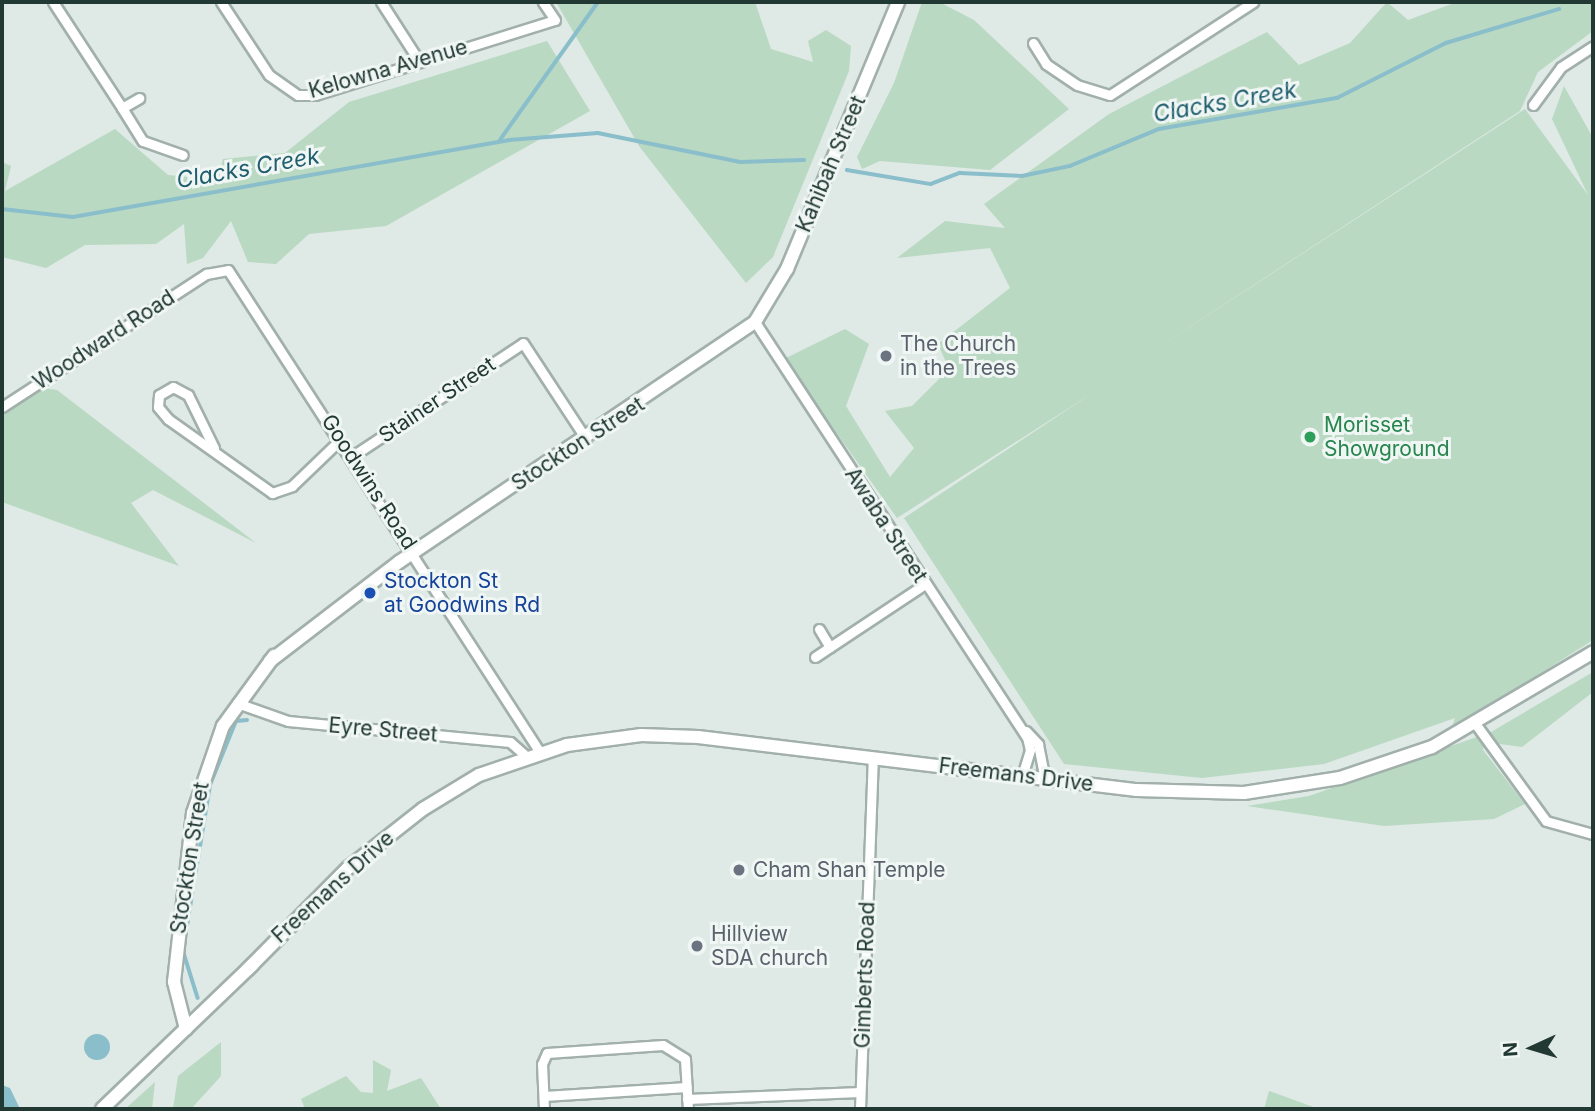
<!DOCTYPE html>
<html>
<head>
<meta charset="utf-8">
<style>
	body { margin:0 }
	#map { position:relative; width:1595px; height:1111px; overflow:hidden; background:#dfe9e5; font-family:Inter,sans-serif }
	div>[style] { position:absolute }
	[style*='--x'] { left:calc(var(--x)*1px); top:calc(var(--y)*1px); width:calc(var(--w)*1px); rotate:calc(var(--a)*1deg) }
	.green>* { inset:0; background:#b9d9c3 }
	.water>* { inset:0; background:#8abecb }
	.round { border-radius:50% }
	.stream>* { height:3.5px; margin:-1.75px; padding:0 1.75px; transform-origin:1.75px; border-radius:1.75px; background:#8abecb }
	.roads { filter:drop-shadow(2px 0 #a2b0ac) drop-shadow(-2px 0 #a2b0ac) drop-shadow(0 2px #a2b0ac) drop-shadow(0 -2px #a2b0ac) }
	.street>* { height:9px; margin:-4.5px; padding:0 4.5px; transform-origin:4.5px; border-radius:4.5px; background:#fff }
	.secondary>* { height:12px; margin:-6px; padding:0 6px; transform-origin:6px; border-radius:6px; background:#fff }
	.dots>* { width:19px; height:19px; translate:-50% -50%; box-sizing:border-box; border:4px solid #eff6f3; border-radius:50% }
	span { translate:-50% -50%; white-space:nowrap; text-align:center; line-height:1.15; -webkit-text-stroke:6px #eff6f3; paint-order:stroke }
	.street-label { font-size:21px; color:#213833 }
	.worship-label { font-size:21px; color:#5b616d }
	.left { translate:0 -50%; text-align:left }
	.leisure-label { font-size:21px; color:#27864d }
	.transit-label { font-size:21px; color:#164399 }
	.water-label { font-size:23px; color:#205e6f; font-style:italic }
	.frame { position:absolute; inset:0; border:4px solid #213833; pointer-events:none }
	.north { position:absolute; left:1497px; top:1013px; width:70px; height:70px; -webkit-text-stroke:5px #eff6f3; paint-order:stroke; rotate:266deg; font-size:19px; font-weight:700; line-height:28px; text-align:center; color:#213833 }
	.north::after { content:''; display:block; margin:auto; width:24px; height:32px; background:#213833; clip-path:polygon(50% 0,100% 100%,50% 72%,0 100%) }
</style>
</head>
<body>
<div id="map">
	<div class="green">
		<div style="clip-path:polygon(556px 2px,755px 2px,771px 49px,813px 62px,808px 41px,826px 30px,851px 46px,849px 71px,773px 257px,746px 283px,639px 146px)"></div>
		<div style="clip-path:polygon(922px 2px,939px 2px,974px 20px,1069px 109px,990px 170px,880px 161px,862px 169px,857px 157px,894px 83px)"></div>
		<div style="clip-path:polygon(1387px 2px,1408px 20px,1457px 2px,1593px 2px,1593px 31px,1538px 72px,1520px 111px,1145px 356px,1525px 109px,1588px 195px,1552px 119px,1564px 86px,1593px 138px,1593px 640px,1451px 730px,1455px 718px,1324px 764px,1202px 778px,1064px 764px,904px 518px,1094px 392px,897px 518px,784px 359px,845px 329px,869px 344px,846px 406px,890px 477px,914px 448px,885px 411px,912px 406px,949px 369px,938px 344px,1010px 288px,990px 248px,897px 258px,945px 221px,1005px 228px,984px 204px,1109px 114px,1267px 32px,1299px 65px,1350px 43px)"></div>
		<div style="clip-path:polygon(547px 41px,590px 111px,386px 226px,309px 234px,276px 264px,248px 262px,231px 221px,203px 258px,187px 264px,184px 224px,156px 244px,85px 245px,46px 268px,2px 257px,2px 162px,11px 166px,5px 191px,115px 129px,168px 175px,218px 180px,223px 159px,285px 153px,349px 102px)"></div>
		<div style="clip-path:polygon(42px 388px,57px 390px,256px 543px,153px 490px,131px 503px,179px 566px,2px 502px,2px 413px)"></div>
		<div style="clip-path:polygon(1593px 672px,1593px 692px,1522px 747px,1485px 742px,1483px 750px,1525px 804px,1494px 819px,1384px 826px,1247px 806px,1309px 796px,1491px 732px)"></div>
		<div style="clip-path:polygon(221px 1042px,221px 1076px,191px 1109px,173px 1109px,178px 1076px)"></div>
		<div style="clip-path:polygon(373px 1060px,391px 1070px,387px 1091px,421px 1078px,441px 1109px,305px 1109px,301px 1099px,346px 1076px,361px 1092px,373px 1093px)"></div>
		<div style="clip-path:polygon(155px 1082px,152px 1109px,125px 1109px)"></div>
		<div style="clip-path:polygon(1269px 1091px,1319px 1109px,1264px 1109px)"></div>
	</div>
	<div class="water">
		<div class="round" style="left:84px;top:1034px;width:26px;height:26px"></div>
		<div style="clip-path:polygon(2px 1085px,10px 1088px,20px 1109px,2px 1109px)"></div>
	</div>
	<div class="stream">
		<div style="--x:500;--y:140;--w:169;--a:-54.6"></div>
		<div style="--x:847;--y:170;--w:85;--a:9.5"></div>
		<div style="--x:931;--y:184;--w:31;--a:-21"></div>
		<div style="--x:960;--y:173;--w:62;--a:2.8"></div>
		<div style="--x:1022;--y:176;--w:49;--a:-11.8"></div>
		<div style="--x:1070;--y:166;--w:96;--a:-22.6"></div>
		<div style="--x:1159;--y:129;--w:181;--a:-9.9"></div>
		<div style="--x:1337;--y:98;--w:122;--a:-26.8"></div>
		<div style="--x:1446;--y:43;--w:118;--a:-16.7"></div>
		<div style="--x:2;--y:209;--w:71;--a:6.4"></div>
		<div style="--x:73;--y:217;--w:443;--a:-10"></div>
		<div style="--x:509;--y:140;--w:89;--a:-4.5"></div>
		<div style="--x:598;--y:133;--w:145;--a:11.5"></div>
		<div style="--x:740;--y:162;--w:64;--a:-1.8"></div>
		<div style="--x:186;--y:932;--w:149;--a:-80.7"></div>
		<div style="--x:210;--y:785;--w:69;--a:-67.9"></div>
		<div style="--x:236;--y:721;--w:11;--a:-5"></div>
		<div style="--x:183;--y:950;--w:50;--a:72.6"></div>
	</div>
	<div class="roads">
		<div class="street">
			<div style="--x:53;--y:2;--w:126;--a:56.9"></div>
			<div style="--x:122;--y:108;--w:20;--a:-30"></div>
			<div style="--x:221;--y:2;--w:87;--a:56.7"></div>
			<div style="--x:269;--y:75;--w:35;--a:35"></div>
			<div style="--x:298;--y:95;--w:17;--a:0"></div>
			<div style="--x:315;--y:95;--w:251;--a:-17.4"></div>
			<div style="--x:555;--y:20;--w:22;--a:-124"></div>
			<div style="--x:381;--y:2;--w:70;--a:57.2"></div>
			<div style="--x:1033;--y:43;--w:25;--a:58"></div>
			<div style="--x:1046;--y:64;--w:37;--a:34"></div>
			<div style="--x:1077;--y:85;--w:34;--a:17"></div>
			<div style="--x:1110;--y:95;--w:171;--a:-33"></div>
			<div style="--x:1533;--y:105;--w:47;--a:-53.6"></div>
			<div style="--x:1561;--y:67;--w:38;--a:-33"></div>
			<div style="--x:122;--y:108;--w:39;--a:58"></div>
			<div style="--x:143;--y:141;--w:42;--a:19.3"></div>
			<div style="--x:755;--y:322;--w:496;--a:56.8"></div>
			<div style="--x:1027;--y:737;--w:13;--a:77"></div>
			<div style="--x:1030;--y:750;--w:27;--a:107"></div>
			<div style="--x:2;--y:407;--w:244;--a:-33.1"></div>
			<div style="--x:206;--y:274;--w:22;--a:-10"></div>
			<div style="--x:228;--y:270;--w:573;--a:57.11"></div>
			<div style="--x:214;--y:448;--w:59;--a:-116.1"></div>
			<div style="--x:188;--y:395;--w:17;--a:-152"></div>
			<div style="--x:173;--y:387;--w:16;--a:150"></div>
			<div style="--x:159;--y:395;--w:12;--a:95"></div>
			<div style="--x:158;--y:407;--w:16;--a:50"></div>
			<div style="--x:168;--y:419;--w:128;--a:35.4"></div>
			<div style="--x:272;--y:493;--w:21;--a:-19"></div>
			<div style="--x:292;--y:486;--w:66;--a:-43.8"></div>
			<div style="--x:351;--y:457;--w:206;--a:-33.5"></div>
			<div style="--x:523;--y:343;--w:115;--a:56.7"></div>
			<div style="--x:819;--y:629;--w:21;--a:59"></div>
			<div style="--x:830;--y:647;--w:114;--a:-33.6"></div>
			<div style="--x:815;--y:657;--w:18;--a:-34"></div>
			<div style="--x:237;--y:703;--w:54;--a:19.4"></div>
			<div style="--x:288;--y:721;--w:223;--a:5.4"></div>
			<div style="--x:510;--y:742;--w:21;--a:41"></div>
			<div style="--x:1477;--y:726;--w:117;--a:54"></div>
			<div style="--x:1546;--y:821;--w:49;--a:15.5"></div>
			<div style="--x:1026;--y:731;--w:18;--a:47"></div>
			<div style="--x:1038;--y:744;--w:36;--a:79"></div>
			<div style="--x:544;--y:1096;--w:143;--a:-3.6"></div>
			<div style="--x:687;--y:1099;--w:173;--a:-2.3"></div>
			<div style="--x:544;--y:1109;--w:45;--a:-92.5"></div>
			<div style="--x:542;--y:1064;--w:12;--a:-66"></div>
			<div style="--x:547;--y:1053;--w:116;--a:-3.9"></div>
			<div style="--x:663;--y:1045;--w:26;--a:32"></div>
			<div style="--x:685;--y:1059;--w:50;--a:86.6"></div>
			<div style="--x:860;--y:1109;--w:352;--a:-87.9"></div>
		</div>
		<div class="secondary">
			<div style="--x:270;--y:661;--w:163;--a:-37.5"></div>
			<div style="--x:399;--y:562;--w:429;--a:-34"></div>
			<div style="--x:755;--y:322;--w:62;--a:-58.9"></div>
			<div style="--x:787;--y:269;--w:289;--a:-67.4"></div>
			<div style="--x:248;--y:969;--w:142;--a:-45.3"></div>
			<div style="--x:348;--y:868;--w:95;--a:-38.2"></div>
			<div style="--x:423;--y:809;--w:66;--a:-31.3"></div>
			<div style="--x:479;--y:775;--w:93;--a:-18.8"></div>
			<div style="--x:567;--y:745;--w:75;--a:-7.7"></div>
			<div style="--x:641;--y:735;--w:57;--a:2"></div>
			<div style="--x:698;--y:737;--w:442;--a:6.9"></div>
			<div style="--x:1137;--y:790;--w:107;--a:1.6"></div>
			<div style="--x:1244;--y:793;--w:97;--a:-8.9"></div>
			<div style="--x:1340;--y:778;--w:97;--a:-18.6"></div>
			<div style="--x:1432;--y:747;--w:187;--a:-30.5"></div>
			<div style="--x:186;--y:1029;--w:49;--a:-104.3"></div>
			<div style="--x:174;--y:982;--w:170;--a:-83.6"></div>
			<div style="--x:193;--y:813;--w:92;--a:-71"></div>
			<div style="--x:223;--y:726;--w:87;--a:-53.9"></div>
			<div style="--x:102;--y:1109;--w:208;--a:-43.8"></div>
		</div>
	</div>
	<div class="dots">
		<div style="left:886px;top:356px;background:#6b7280"></div>
		<div style="left:1310px;top:437px;background:#2e9e5b"></div>
		<div style="left:370px;top:593px;background:#1a4fb4"></div>
		<div style="left:739px;top:870px;background:#6b7280"></div>
		<div style="left:697px;top:946px;background:#6b7280"></div>
	</div>
	<div class="street-label">
		<span style="left:388px;top:69px;rotate:-16deg">Kelowna Avenue</span>
		<span style="left:831px;top:164px;rotate:-67deg">Kahibah Street</span>
		<span style="left:104px;top:340px;rotate:-33deg">Woodward Road</span>
		<span style="left:437px;top:400px;rotate:-34deg">Stainer Street</span>
		<span style="left:578px;top:444px;rotate:-33deg">Stockton Street</span>
		<span style="left:369px;top:482px;rotate:57deg">Goodwins Road</span>
		<span style="left:886px;top:525px;rotate:57deg">Awaba Street</span>
		<span style="left:383px;top:730px;rotate:5deg">Eyre Street</span>
		<span style="left:1016px;top:775px;rotate:7deg">Freemans Drive</span>
		<span style="left:190px;top:858px;rotate:-81deg">Stockton Street</span>
		<span style="left:333px;top:887px;rotate:-42deg">Freemans Drive</span>
		<span style="left:865px;top:975px;rotate:-88deg">Gimberts Road</span>
	</div>
	<div class="worship-label">
		<span class="left" style="left:900px;top:356px">The Church<br>in the Trees</span>
		<span class="left" style="left:753px;top:870px">Cham Shan Temple</span>
		<span class="left" style="left:711px;top:946px">Hillview<br>SDA church</span>
	</div>
	<div class="leisure-label">
		<span class="left" style="left:1324px;top:437px">Morisset<br>Showground</span>
	</div>
	<div class="transit-label">
		<span class="left" style="left:384px;top:593px">Stockton St<br>at Goodwins Rd</span>
	</div>
	<div class="water-label">
		<span style="left:1225px;top:102px;rotate:-10deg">Clacks Creek</span>
		<span style="left:248px;top:168px;rotate:-10deg">Clacks Creek</span>
	</div>
	<div class="frame"></div>
	<div class="north">N</div>
</div>
</body>
</html>
